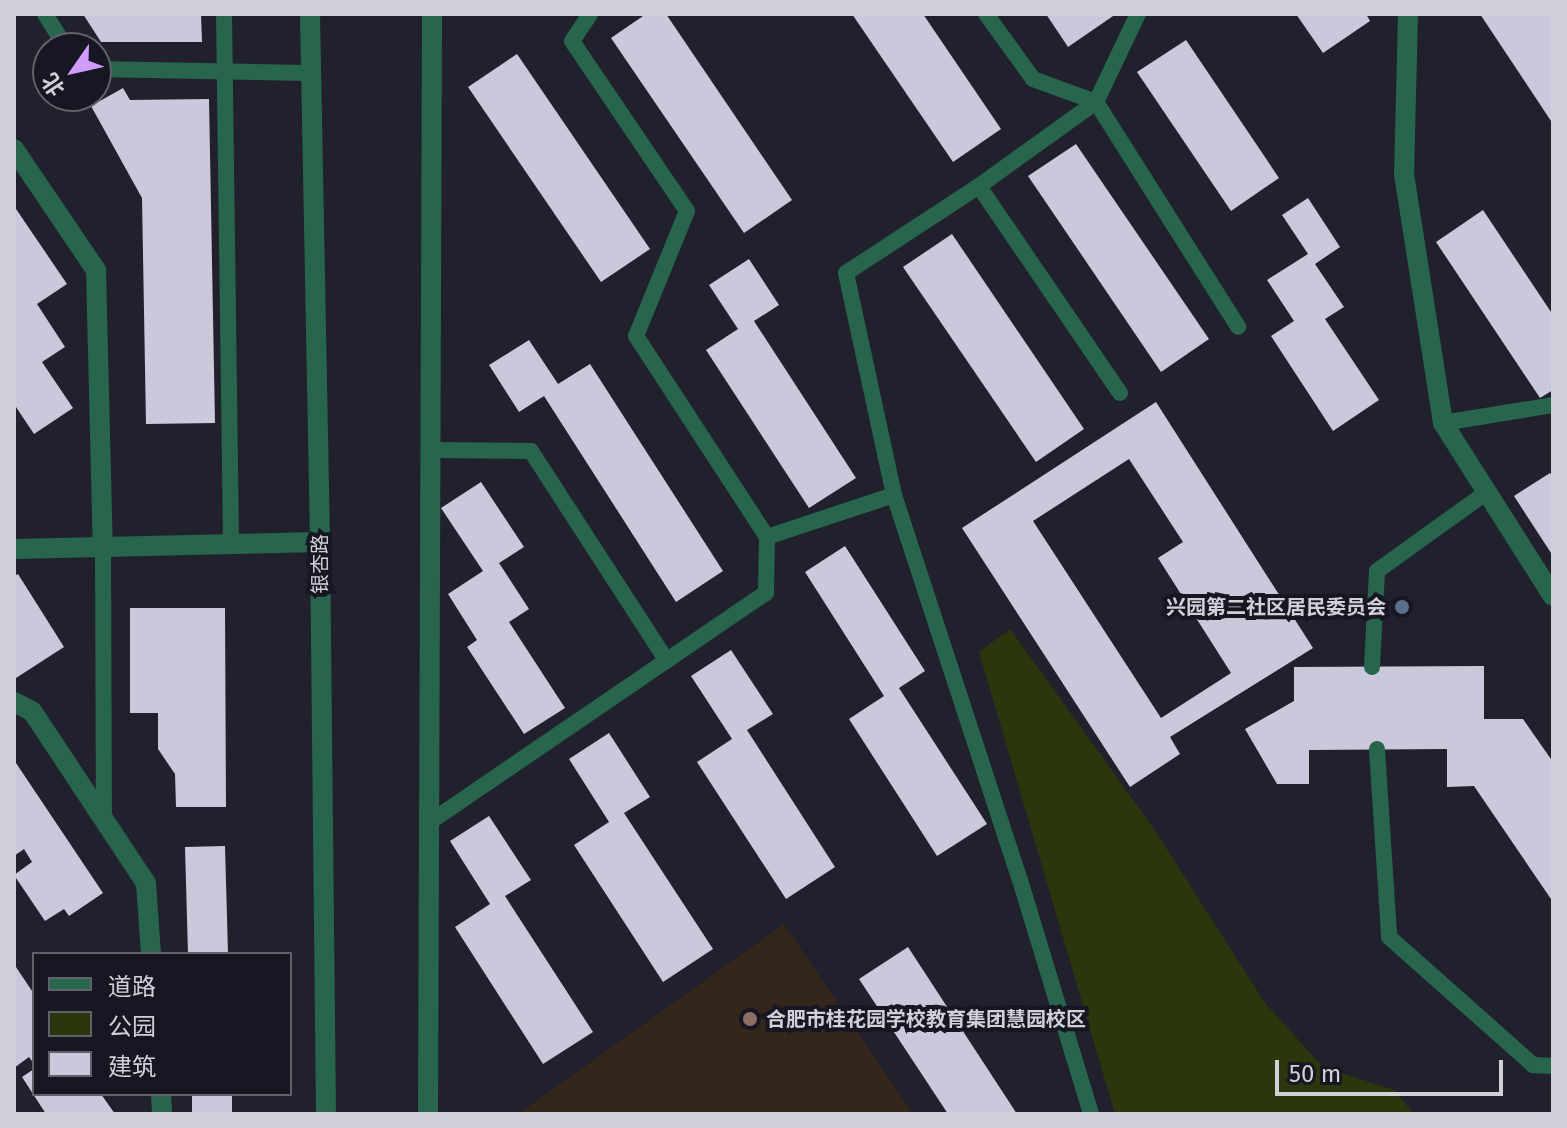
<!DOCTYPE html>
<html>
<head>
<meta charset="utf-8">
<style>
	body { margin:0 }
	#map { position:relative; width:1567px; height:1128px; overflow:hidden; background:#21212e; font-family:"Fira Sans","Noto Sans SC",sans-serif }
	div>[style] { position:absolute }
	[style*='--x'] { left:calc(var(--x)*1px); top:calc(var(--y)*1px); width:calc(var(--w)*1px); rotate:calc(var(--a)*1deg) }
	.education>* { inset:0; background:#35261b }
	.green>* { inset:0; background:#2c360c }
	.building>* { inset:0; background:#c9c9db }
	.service>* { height:16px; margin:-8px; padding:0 8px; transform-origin:8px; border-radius:8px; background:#27664c }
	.minor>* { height:20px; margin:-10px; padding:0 10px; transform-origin:10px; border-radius:10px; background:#27664c }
	.tertiary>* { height:20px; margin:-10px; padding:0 10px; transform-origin:10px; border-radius:10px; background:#27664c }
	.dots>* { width:22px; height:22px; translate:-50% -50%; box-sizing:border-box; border:4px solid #171724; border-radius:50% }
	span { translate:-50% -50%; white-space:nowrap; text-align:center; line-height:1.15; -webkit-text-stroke:8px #171724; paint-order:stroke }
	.street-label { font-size:20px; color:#d0d0d9 }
	.poi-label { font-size:20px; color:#d0d0d9; font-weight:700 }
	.right { translate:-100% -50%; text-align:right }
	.left { translate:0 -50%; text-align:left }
	.frame { position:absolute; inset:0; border:16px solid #d0d0d9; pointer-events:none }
	.legend { position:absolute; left:32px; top:952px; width:260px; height:144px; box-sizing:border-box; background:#171724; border:2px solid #61616c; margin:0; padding:10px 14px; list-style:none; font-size:24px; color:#d0d0d9 }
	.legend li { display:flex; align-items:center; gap:16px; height:40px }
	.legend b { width:40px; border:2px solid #61616c }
	.north { position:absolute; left:32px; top:32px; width:80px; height:80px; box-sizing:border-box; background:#171724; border:2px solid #61616c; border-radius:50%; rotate:236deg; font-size:22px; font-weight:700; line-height:32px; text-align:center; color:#d0d0d9 }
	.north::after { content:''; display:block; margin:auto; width:28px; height:36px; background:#d29cfd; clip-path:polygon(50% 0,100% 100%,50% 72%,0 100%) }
	.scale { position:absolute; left:1275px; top:1060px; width:228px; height:36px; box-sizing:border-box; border:4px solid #d0d0d9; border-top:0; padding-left:10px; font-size:24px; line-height:28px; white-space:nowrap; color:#d0d0d9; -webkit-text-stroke:6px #171724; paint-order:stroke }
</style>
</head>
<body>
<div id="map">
	<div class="education">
		<div style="clip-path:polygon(784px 924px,913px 1114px,518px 1114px)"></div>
	</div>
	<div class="green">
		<div style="clip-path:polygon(1010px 629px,1154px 829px,1265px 1003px,1323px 1067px,1394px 1090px,1414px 1114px,1115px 1114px,979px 652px)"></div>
	</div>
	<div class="building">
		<div style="clip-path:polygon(83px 14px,201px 14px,202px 42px,101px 42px)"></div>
		<div style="clip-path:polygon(646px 14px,666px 14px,792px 200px,744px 233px,611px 38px)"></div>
		<div style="clip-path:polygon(852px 14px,923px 14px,1001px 129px,953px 162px)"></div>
		<div style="clip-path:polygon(1046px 14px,1116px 14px,1068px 47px)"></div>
		<div style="clip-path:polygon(1296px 14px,1366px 14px,1370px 21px,1323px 53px)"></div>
		<div style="clip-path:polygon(1480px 14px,1551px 14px,1553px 17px,1553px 124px)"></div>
		<div style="clip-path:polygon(1186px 40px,1279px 178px,1231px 211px,1137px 72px)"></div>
		<div style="clip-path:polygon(517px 54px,650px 249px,601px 282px,468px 87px)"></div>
		<div style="clip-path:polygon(123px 88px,130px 100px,209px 99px,215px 423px,146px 424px,142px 198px,91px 106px)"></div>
		<div style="clip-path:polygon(1076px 144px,1209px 339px,1161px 372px,1028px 176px)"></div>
		<div style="clip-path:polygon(1308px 198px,1340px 247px,1315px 264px,1344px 307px,1325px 319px,1379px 400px,1333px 431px,1271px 336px,1294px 321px,1267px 280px,1308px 254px,1282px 215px)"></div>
		<div style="clip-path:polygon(14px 206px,67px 284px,37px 304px,65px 347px,42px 362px,73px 408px,34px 434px,14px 404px)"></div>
		<div style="clip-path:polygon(1483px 210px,1553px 315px,1553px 390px,1540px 398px,1436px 242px)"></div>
		<div style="clip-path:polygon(952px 234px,1084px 429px,1036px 462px,903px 267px)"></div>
		<div style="clip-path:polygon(749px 259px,779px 305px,754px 321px,856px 478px,809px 508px,706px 350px,738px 329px,709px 285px)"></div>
		<div style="clip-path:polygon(529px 340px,558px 384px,590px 364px,723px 571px,676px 602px,544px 396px,519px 412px,489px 365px)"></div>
		<div style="clip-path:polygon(evenodd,1156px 402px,1313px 648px,1170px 737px,1180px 754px,1130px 787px,962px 528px,1156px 402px,1129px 459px,1183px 542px,1158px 558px,1231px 673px,1161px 718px,1033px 521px,1129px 459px)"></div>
		<div style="clip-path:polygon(1550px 473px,1553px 477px,1553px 556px,1514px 496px)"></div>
		<div style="clip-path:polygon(481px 482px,524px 547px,499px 563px,529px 609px,509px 622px,565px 708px,524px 734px,467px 647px,477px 640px,448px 594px,483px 571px,441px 508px)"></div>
		<div style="clip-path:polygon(845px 546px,925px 671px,899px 688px,987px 824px,937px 856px,849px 719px,884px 696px,805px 572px)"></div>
		<div style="clip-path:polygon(18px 574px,64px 647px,16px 678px,14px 576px)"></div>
		<div style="clip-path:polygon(130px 608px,225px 608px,226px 807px,176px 807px,175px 774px,158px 749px,158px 713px,130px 713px)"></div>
		<div style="clip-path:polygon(731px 650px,773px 714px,747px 730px,835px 867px,786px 899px,697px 762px,732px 739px,691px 676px)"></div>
		<div style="clip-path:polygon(1484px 666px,1484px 719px,1523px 719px,1553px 762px,1553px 902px,1474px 786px,1447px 787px,1447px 749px,1309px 750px,1309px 784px,1277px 784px,1245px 729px,1294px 701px,1294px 667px)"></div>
		<div style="clip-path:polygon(609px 733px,650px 797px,624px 813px,713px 949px,663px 982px,574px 845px,609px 822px,569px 759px)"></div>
		<div style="clip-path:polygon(14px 760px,103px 893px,69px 916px,64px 909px,45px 921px,14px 875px,32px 862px,24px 849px,14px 856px)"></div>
		<div style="clip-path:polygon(489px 816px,531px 880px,505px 896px,593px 1032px,543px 1064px,455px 927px,490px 904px,450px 841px)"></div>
		<div style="clip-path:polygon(225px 846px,228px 954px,188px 954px,185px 847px)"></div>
		<div style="clip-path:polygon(908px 947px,1017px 1114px,948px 1114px,859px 979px)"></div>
		<div style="clip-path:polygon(14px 964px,34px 994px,34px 1064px,29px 1057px,14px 1068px)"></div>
		<div style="clip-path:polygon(34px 1069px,34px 1094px,101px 1094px,115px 1114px,46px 1114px,22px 1077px)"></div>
		<div style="clip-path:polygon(192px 1094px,232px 1094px,232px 1114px,192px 1114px)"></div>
	</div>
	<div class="service">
		<div style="--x:45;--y:14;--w:40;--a:58"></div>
		<div style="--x:224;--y:14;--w:528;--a:89.24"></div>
		<div style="--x:986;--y:14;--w:80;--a:54.1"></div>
		<div style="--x:1033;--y:79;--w:67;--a:20.1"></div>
		<div style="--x:1096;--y:102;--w:266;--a:57.7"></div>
		<div style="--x:96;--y:69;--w:213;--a:1.1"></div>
		<div style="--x:979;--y:186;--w:159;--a:146.8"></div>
		<div style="--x:846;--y:273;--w:227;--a:77.8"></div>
		<div style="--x:894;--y:495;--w:405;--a:71.9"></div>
		<div style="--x:1020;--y:880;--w:245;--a:73.1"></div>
		<div style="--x:1120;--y:393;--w:250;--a:-124.3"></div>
		<div style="--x:979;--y:186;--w:144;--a:-35.7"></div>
		<div style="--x:1096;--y:102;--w:98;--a:-64.5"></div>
		<div style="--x:1443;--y:423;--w:111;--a:-9.3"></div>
		<div style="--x:431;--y:450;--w:100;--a:0.6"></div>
		<div style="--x:531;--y:451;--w:250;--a:57.1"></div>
		<div style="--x:767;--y:537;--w:134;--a:-18.3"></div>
		<div style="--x:103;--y:547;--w:272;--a:89.8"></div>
		<div style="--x:1372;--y:667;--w:96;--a:-87"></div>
		<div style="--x:1377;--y:571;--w:135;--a:-35.7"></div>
		<div style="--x:1377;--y:749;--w:188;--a:86.3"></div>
		<div style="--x:1389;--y:937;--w:193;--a:41.6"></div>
		<div style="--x:1533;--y:1065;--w:20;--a:3"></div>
		<div style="--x:430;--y:822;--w:407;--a:-34.3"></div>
		<div style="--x:766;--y:593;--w:56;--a:-89"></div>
		<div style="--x:767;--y:537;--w:240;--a:-123.1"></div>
		<div style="--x:636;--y:336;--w:135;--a:-67.8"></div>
		<div style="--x:687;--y:211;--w:205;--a:-124.1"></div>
		<div style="--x:572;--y:41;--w:32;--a:-56"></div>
	</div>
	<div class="minor">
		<div style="--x:1408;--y:14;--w:160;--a:91.4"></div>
		<div style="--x:1404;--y:174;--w:252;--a:81.1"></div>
		<div style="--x:1443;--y:423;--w:205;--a:57.6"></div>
		<div style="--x:14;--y:149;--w:146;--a:55.9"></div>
		<div style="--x:96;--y:270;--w:277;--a:88.6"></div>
		<div style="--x:14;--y:549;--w:306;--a:-1.3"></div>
		<div style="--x:14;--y:702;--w:20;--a:27"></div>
		<div style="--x:32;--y:711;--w:206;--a:56.5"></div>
		<div style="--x:146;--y:883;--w:71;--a:86"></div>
		<div style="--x:161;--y:1094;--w:20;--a:87"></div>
		<div style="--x:428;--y:1114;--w:1100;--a:-89.79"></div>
	</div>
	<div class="tertiary">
		<div style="--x:310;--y:14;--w:528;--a:88.91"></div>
		<div style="--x:320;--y:542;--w:572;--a:89.4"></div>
	</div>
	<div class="dots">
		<div style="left:1402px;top:607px;background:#5c6f8a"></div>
		<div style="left:750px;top:1019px;background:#8d6e63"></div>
	</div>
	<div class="street-label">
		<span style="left:320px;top:564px;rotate:-90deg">银杏路</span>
	</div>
	<div class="poi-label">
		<span class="right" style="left:1386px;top:607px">兴园第二社区居民委员会</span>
		<span class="left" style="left:766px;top:1019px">合肥市桂花园学校教育集团慧园校区</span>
	</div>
	<div class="frame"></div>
	<ul class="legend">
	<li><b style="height:10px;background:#27664c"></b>道路</li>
	<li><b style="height:22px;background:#2c360c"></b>公园</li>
	<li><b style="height:22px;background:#c9c9db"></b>建筑</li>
	</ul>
	<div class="north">北</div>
	<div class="scale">50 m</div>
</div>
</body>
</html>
